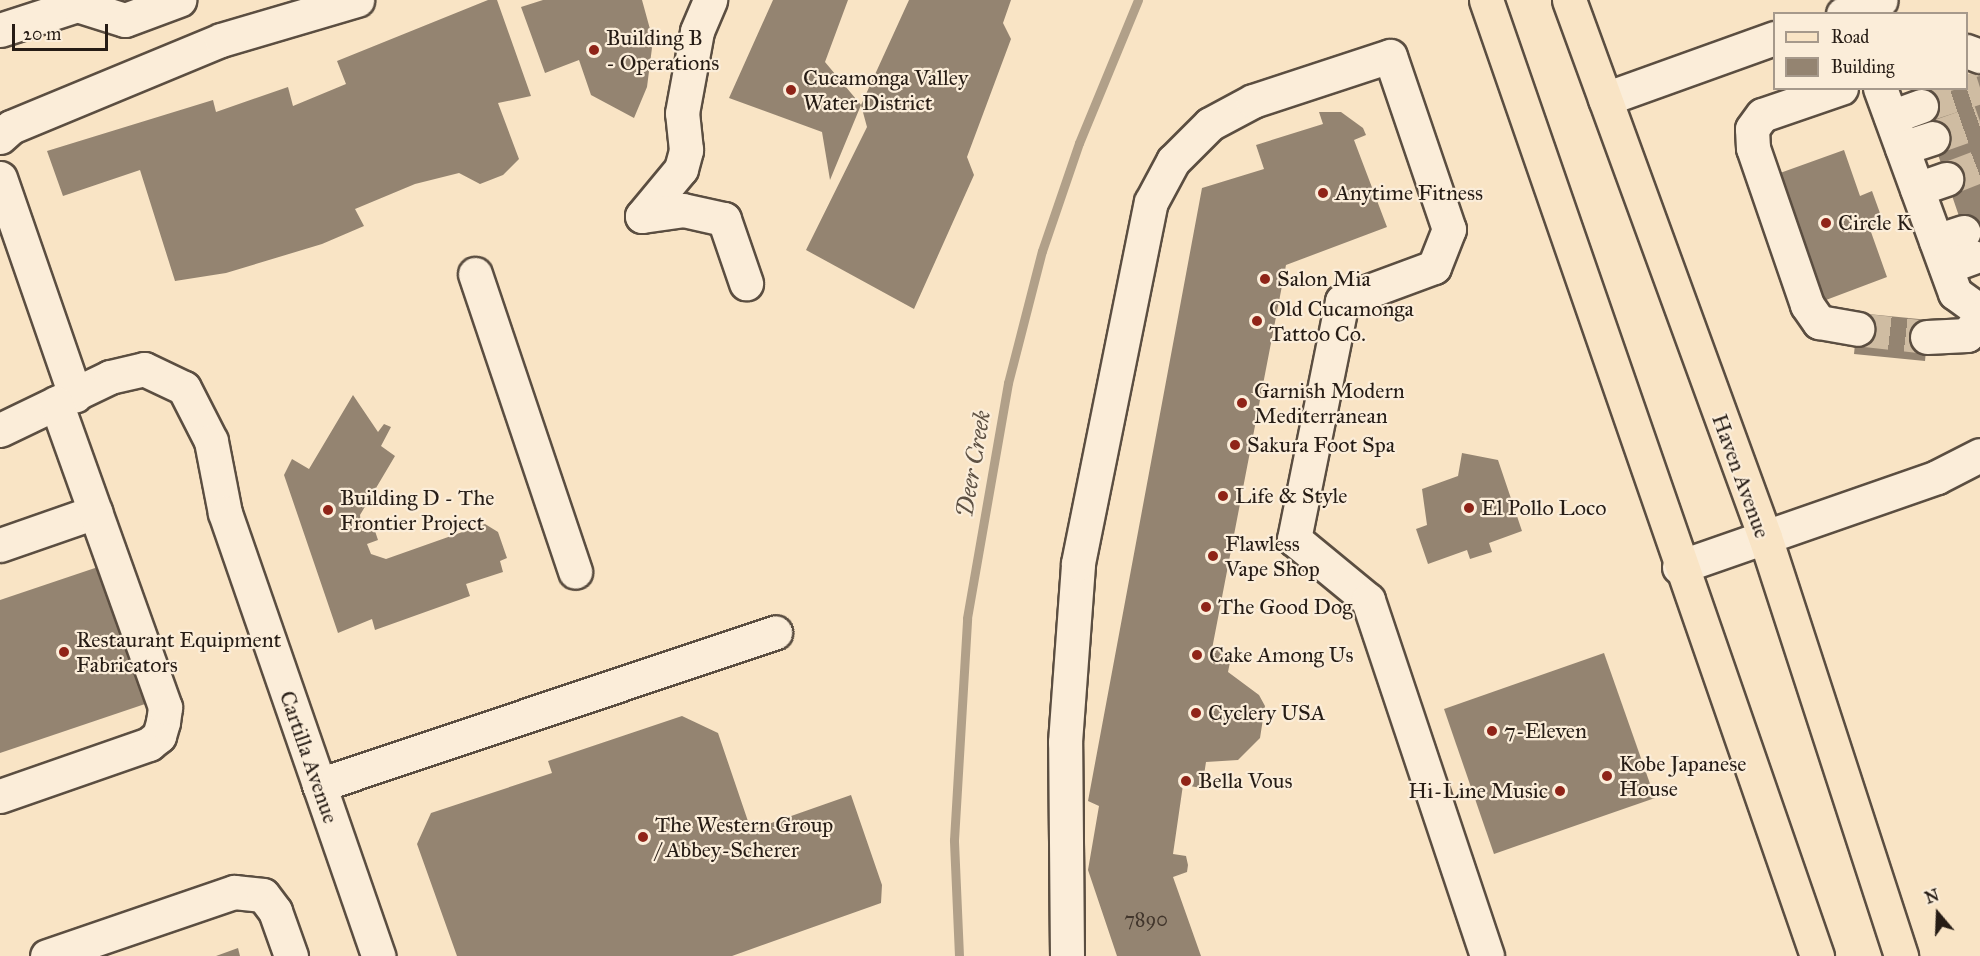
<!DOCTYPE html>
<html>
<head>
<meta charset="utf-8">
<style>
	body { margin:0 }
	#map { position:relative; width:1980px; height:956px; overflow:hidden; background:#f9e4c5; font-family:"IM FELL Great Primer",serif }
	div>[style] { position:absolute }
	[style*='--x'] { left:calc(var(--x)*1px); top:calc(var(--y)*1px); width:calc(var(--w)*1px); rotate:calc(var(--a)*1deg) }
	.stream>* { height:9px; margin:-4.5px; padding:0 4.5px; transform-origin:4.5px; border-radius:4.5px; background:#b1a089 }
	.building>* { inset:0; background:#948471 }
	.minor-tunnel>* { height:33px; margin-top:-16.5px; transform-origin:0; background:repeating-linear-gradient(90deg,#cfbca2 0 33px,transparent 0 49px) }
	.roads { filter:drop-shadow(2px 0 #5b4e41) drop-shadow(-2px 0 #5b4e41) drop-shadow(0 2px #5b4e41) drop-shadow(0 -2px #5b4e41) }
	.minor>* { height:33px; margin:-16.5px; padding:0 16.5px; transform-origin:16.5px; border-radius:16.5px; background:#fbedd9 }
	.major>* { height:33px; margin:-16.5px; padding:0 16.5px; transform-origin:16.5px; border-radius:16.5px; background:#f9e4c5 }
	.dots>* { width:16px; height:16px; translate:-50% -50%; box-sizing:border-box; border:3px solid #fbedd9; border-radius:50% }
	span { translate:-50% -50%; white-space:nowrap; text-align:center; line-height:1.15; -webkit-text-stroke:4.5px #fbedd9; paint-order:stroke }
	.number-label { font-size:20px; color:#42362c }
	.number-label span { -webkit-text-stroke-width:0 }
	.poi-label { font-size:22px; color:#261c15 }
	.left { translate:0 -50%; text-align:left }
	.right { translate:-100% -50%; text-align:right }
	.street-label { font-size:22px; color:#261c15 }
	.water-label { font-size:24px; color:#5e5143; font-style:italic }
	.legend { position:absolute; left:1773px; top:12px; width:195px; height:78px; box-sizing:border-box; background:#fbedd9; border:2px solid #a6998b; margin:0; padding:8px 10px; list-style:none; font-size:18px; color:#261c15 }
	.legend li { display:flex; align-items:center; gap:12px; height:30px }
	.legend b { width:30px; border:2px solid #a6998b }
	.north { position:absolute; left:1908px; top:884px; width:60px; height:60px; -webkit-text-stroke:4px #fbedd9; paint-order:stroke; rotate:341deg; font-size:16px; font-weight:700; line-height:24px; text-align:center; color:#261c15 }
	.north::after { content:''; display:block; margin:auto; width:21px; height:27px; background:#261c15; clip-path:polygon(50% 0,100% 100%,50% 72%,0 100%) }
	.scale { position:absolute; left:12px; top:24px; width:96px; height:27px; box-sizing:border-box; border:3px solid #261c15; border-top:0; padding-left:8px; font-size:18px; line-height:21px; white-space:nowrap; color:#261c15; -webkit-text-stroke:4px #fbedd9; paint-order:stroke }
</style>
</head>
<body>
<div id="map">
	<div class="stream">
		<div style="--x:959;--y:956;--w:116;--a:-92.5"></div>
		<div style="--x:954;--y:840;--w:222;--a:-86.6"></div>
		<div style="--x:967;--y:618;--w:239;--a:-80.1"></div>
		<div style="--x:1008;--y:383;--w:136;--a:-75.6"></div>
		<div style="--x:1042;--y:251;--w:114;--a:-71.1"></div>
		<div style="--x:1079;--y:143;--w:155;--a:-67.6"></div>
	</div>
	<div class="building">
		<div style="clip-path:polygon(488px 0,497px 0,531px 96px,498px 103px,519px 159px,503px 175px,480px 184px,459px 173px,415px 184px,355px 209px,364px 226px,322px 244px,226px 273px,175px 281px,140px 170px,63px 196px,47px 151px,213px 100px,216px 112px,288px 87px,293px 106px,346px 84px,337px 61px)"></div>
		<div style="clip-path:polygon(543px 0,642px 0,653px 40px,647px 87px,634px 118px,591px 95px,579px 60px,545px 73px,521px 7px)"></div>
		<div style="clip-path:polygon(773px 0,848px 0,825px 62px,861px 105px,830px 180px,822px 132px,729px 98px)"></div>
		<div style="clip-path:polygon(909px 0,1011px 0,1003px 23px,1011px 39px,967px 157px,974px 175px,914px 309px,806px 250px,867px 127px,861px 105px)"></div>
		<div style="clip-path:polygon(1980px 76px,1980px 265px,1976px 266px,1918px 96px,1966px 88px,1966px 78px)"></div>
		<div style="clip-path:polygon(1319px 112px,1341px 112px,1363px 128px,1366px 135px,1354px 140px,1387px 227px,1286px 265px,1212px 649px,1232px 652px,1228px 672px,1259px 695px,1265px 706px,1260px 738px,1238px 760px,1206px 762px,1202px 788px,1183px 785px,1173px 854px,1186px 856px,1188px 865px,1187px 872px,1173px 877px,1201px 956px,1117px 956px,1088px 870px,1099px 806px,1088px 801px,1202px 188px,1264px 169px,1256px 145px,1323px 124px)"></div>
		<div style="clip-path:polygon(1844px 150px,1860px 196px,1872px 191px,1885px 227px,1871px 232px,1887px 277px,1818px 303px,1772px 176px)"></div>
		<div style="clip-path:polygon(1858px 313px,1929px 320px,1925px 361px,1854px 354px)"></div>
		<div style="clip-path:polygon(353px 395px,378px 432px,384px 424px,391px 427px,381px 446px,395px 456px,360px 515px,362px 531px,374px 528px,378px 540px,367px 544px,371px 554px,386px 559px,485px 524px,498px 532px,507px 558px,500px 561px,503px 572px,466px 584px,470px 596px,375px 630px,372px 619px,338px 633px,284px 475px,292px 459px,309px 469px)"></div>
		<div style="clip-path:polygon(1462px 453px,1498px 460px,1522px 531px,1489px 543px,1492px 552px,1470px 559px,1467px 550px,1428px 564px,1416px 529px,1427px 525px,1422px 489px,1458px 476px)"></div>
		<div style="clip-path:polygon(98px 567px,145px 704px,0 753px,0 600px)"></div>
		<div style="clip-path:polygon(1604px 653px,1655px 798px,1494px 854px,1444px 709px)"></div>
		<div style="clip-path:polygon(682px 716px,718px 733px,751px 830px,851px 795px,882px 885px,881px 903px,732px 956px,457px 956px,417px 844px,431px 813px,552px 773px,548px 761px)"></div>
		<div style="clip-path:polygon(238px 948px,240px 956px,216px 956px)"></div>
	</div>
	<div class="minor-tunnel">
		<div style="--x:1921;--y:106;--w:62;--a:-17.9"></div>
		<div style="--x:1932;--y:138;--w:51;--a:-19.5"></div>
		<div style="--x:1946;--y:179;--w:36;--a:-21"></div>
		<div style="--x:1857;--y:329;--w:70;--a:6.5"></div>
	</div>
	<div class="roads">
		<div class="minor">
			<div style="--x:1843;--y:14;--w:40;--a:-20.2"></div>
			<div style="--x:0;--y:30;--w:81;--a:-18"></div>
			<div style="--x:77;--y:5;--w:50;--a:17.4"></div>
			<div style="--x:125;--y:20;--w:58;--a:-20.3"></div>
			<div style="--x:1966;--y:51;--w:15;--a:20"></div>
			<div style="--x:1841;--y:88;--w:83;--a:161.1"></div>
			<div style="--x:1762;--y:115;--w:17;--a:126"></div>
			<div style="--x:1752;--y:129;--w:19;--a:87"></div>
			<div style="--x:1753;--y:148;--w:166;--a:71"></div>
			<div style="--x:1807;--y:305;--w:21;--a:55"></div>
			<div style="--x:1819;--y:322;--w:39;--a:10"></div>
			<div style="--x:1880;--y:88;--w:218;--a:69.9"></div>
			<div style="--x:1955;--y:293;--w:31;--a:36"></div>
			<div style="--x:1605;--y:99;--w:180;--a:-19.8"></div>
			<div style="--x:1891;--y:117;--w:32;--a:-20"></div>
			<div style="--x:0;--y:137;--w:15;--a:-42"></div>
			<div style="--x:11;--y:127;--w:227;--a:-22.5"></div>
			<div style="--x:221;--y:40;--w:142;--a:-16.4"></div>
			<div style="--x:1902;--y:148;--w:32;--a:-18"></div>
			<div style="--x:0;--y:178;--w:230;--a:70.9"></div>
			<div style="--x:1917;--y:189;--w:31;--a:-19"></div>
			<div style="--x:642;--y:216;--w:61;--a:-50.3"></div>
			<div style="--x:681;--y:169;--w:20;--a:-75"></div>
			<div style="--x:686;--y:150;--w:37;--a:-96"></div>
			<div style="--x:682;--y:113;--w:83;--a:-79.6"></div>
			<div style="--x:697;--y:31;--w:34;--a:-67"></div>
			<div style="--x:642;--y:216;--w:41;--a:-8.3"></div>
			<div style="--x:683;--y:210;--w:42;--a:12.4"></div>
			<div style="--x:724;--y:219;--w:68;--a:71"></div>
			<div style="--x:1936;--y:241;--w:29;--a:-18"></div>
			<div style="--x:1946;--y:267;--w:29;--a:-20"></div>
			<div style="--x:475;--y:274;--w:314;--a:71.4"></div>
			<div style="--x:1927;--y:337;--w:40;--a:-2.9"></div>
			<div style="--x:1967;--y:335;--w:21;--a:-53"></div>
			<div style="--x:0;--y:430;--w:122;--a:-25.7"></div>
			<div style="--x:110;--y:377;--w:35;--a:-13"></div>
			<div style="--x:144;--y:369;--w:44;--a:25.4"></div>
			<div style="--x:184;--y:388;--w:59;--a:63"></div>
			<div style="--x:211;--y:441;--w:73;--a:79"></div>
			<div style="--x:225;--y:513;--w:469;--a:70.9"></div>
			<div style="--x:0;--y:545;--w:101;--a:-19.2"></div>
			<div style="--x:1679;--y:567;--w:273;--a:-19.2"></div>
			<div style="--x:1937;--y:477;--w:48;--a:-27.1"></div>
			<div style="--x:319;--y:785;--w:481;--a:-18.5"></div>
			<div style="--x:0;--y:796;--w:158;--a:-19.2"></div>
			<div style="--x:149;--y:744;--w:13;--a:-39"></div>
			<div style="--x:159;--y:736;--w:15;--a:-74"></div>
			<div style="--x:163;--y:722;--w:15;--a:-82"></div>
			<div style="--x:165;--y:707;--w:323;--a:-109.7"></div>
			<div style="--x:47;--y:956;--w:198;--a:-18.9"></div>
			<div style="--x:234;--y:892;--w:29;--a:6"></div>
			<div style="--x:263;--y:895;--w:20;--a:53"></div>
			<div style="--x:275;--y:911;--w:48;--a:70.4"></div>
			<div style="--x:1067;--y:956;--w:214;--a:-90.5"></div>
			<div style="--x:1065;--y:742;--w:179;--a:-85.8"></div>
			<div style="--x:1078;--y:563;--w:368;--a:-78.6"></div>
			<div style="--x:1151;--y:202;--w:47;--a:-61.8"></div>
			<div style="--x:1173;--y:161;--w:52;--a:-45"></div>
			<div style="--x:1210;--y:124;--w:49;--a:-28.1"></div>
			<div style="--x:1253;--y:101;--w:144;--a:-18.2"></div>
			<div style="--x:1390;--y:56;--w:183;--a:71.2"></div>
			<div style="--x:1449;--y:229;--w:41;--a:111.5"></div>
			<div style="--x:1434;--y:267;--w:98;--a:159.7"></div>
			<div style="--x:1342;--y:301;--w:243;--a:101.4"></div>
			<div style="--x:1294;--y:539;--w:96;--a:39.5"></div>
			<div style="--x:1368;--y:600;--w:375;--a:71.5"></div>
		</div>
		<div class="major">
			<div style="--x:1486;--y:0;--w:1012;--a:70.9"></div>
			<div style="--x:1569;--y:0;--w:572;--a:69.95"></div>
			<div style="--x:1765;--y:537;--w:441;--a:72"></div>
		</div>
	</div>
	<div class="dots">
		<div style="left:594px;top:50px;background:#8f2418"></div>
		<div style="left:791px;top:90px;background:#8f2418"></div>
		<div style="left:1323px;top:193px;background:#8f2418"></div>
		<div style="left:1826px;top:223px;background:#8f2418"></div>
		<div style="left:1265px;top:279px;background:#8f2418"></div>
		<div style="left:1257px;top:321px;background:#8f2418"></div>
		<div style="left:1242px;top:403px;background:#8f2418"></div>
		<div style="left:1235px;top:445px;background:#8f2418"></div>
		<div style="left:1223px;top:496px;background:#8f2418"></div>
		<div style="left:1469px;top:508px;background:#8f2418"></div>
		<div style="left:328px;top:510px;background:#8f2418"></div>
		<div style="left:1213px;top:556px;background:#8f2418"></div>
		<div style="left:1206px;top:607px;background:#8f2418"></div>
		<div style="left:64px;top:652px;background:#8f2418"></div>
		<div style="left:1197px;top:655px;background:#8f2418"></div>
		<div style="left:1196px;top:713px;background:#8f2418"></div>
		<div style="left:1492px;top:731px;background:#8f2418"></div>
		<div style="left:1607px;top:776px;background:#8f2418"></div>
		<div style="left:1186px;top:781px;background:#8f2418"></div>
		<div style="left:1560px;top:791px;background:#8f2418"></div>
		<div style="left:643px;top:837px;background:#8f2418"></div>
	</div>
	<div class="number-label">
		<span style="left:1146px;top:919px">7890</span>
	</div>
	<div class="poi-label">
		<span class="left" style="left:606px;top:50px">Building B<br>- Operations</span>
		<span class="left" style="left:803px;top:90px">Cucamonga Valley<br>Water District</span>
		<span class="left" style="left:1335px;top:193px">Anytime Fitness</span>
		<span class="left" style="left:1838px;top:223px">Circle K</span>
		<span class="left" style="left:1277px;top:279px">Salon Mia</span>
		<span class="left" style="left:1269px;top:321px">Old Cucamonga<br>Tattoo Co.</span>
		<span class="left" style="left:1254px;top:403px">Garnish Modern<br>Mediterranean</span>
		<span class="left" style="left:1247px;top:445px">Sakura Foot Spa</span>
		<span class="left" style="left:1235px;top:496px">Life &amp; Style</span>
		<span class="left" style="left:340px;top:510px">Building D - The<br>Frontier Project</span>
		<span class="left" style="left:1481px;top:508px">El Pollo Loco</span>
		<span class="left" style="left:1225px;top:556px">Flawless<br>Vape Shop</span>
		<span class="left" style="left:1218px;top:607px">The Good Dog</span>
		<span class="left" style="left:76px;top:652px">Restaurant Equipment<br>Fabricators</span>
		<span class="left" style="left:1209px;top:655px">Cake Among Us</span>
		<span class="left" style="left:1208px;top:713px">Cyclery USA</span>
		<span class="left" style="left:1504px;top:731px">7-Eleven</span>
		<span class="left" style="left:1619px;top:776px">Kobe Japanese<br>House</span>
		<span class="left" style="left:1198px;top:781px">Bella Vous</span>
		<span class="right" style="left:1548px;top:791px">Hi-Line Music</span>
		<span class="left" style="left:655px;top:837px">The Western Group<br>/ Abbey-Scherer</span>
	</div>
	<div class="street-label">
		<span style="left:1741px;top:476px;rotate:70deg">Haven Avenue</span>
		<span style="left:309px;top:757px;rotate:71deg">Cartilla Avenue</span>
	</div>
	<div class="water-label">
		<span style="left:974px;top:464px;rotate:-80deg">Deer Creek</span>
	</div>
	<ul class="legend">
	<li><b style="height:8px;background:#f9e4c5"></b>Road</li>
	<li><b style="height:16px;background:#948471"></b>Building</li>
	</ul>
	<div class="north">N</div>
	<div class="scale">20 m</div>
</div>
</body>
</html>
